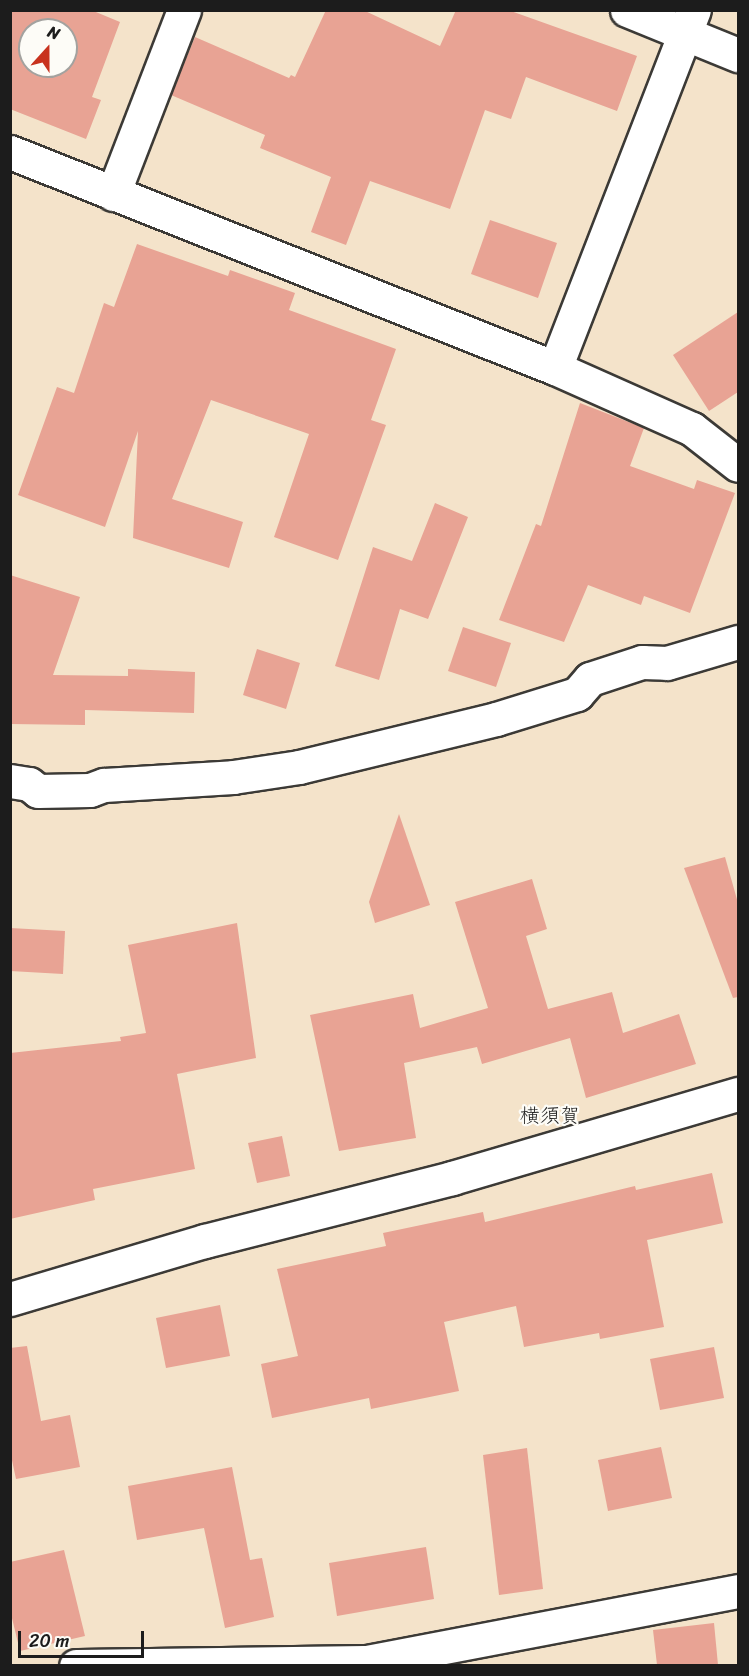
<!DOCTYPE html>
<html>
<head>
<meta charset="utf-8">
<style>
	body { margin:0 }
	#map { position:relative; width:749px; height:1676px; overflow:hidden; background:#f4e3ca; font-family:Sriracha,"Klee One",sans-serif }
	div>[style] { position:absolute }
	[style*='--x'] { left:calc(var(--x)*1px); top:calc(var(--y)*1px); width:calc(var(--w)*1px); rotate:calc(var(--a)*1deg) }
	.building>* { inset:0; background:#e8a394 }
	.roads { filter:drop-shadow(2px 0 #3c3a36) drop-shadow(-2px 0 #3c3a36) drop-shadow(0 2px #3c3a36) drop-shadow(0 -2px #3c3a36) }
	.minor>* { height:33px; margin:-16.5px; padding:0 16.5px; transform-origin:16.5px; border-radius:16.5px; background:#fff }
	span { translate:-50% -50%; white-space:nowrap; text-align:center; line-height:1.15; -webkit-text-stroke:4.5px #fdfcf7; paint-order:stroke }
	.neighbourhood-label { font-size:20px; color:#1c1c1c }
	.frame { position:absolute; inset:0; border:12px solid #1c1c1c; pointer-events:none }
	.north { position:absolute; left:18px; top:18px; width:60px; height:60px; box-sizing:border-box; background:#fdfcf7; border:2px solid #a3a29f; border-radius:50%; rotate:21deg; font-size:16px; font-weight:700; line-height:24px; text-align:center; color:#1c1c1c }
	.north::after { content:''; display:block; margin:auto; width:21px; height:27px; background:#c8321e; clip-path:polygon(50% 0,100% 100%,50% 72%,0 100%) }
	.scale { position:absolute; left:18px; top:1631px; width:126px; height:27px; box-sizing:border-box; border:3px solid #1c1c1c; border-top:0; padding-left:8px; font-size:18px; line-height:21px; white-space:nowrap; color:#1c1c1c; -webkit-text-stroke:4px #fdfcf7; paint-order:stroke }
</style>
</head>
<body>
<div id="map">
	<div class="building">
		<div style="clip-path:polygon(evenodd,10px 10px,91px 10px,120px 22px,92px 97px,101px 100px,86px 139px,10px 109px,10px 10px,30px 30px,66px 30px,66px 66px,30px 66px,30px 30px)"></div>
		<div style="clip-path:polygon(326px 10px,363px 10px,440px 46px,456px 10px,508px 10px,637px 56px,617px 111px,526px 77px,511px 119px,485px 110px,450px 209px,370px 181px,346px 245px,311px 232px,331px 177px,260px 148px,265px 135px,171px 95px,195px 37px,289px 78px,291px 75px,295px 77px)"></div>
		<div style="clip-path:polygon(490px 220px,557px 243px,538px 298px,471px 274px)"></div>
		<div style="clip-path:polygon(137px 244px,228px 276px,230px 270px,295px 293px,289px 310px,396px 349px,371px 420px,386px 425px,338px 560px,274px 537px,309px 434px,211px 400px,172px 499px,243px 522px,229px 568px,133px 538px,138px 431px,105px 527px,18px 495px,57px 387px,74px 393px,104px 303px,114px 307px)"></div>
		<div style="clip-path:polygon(738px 312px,738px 392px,709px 411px,673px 355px)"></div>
		<div style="clip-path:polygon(580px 403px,644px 428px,630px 466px,694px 489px,697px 480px,735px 493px,690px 613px,644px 596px,641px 605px,588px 585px,564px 642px,499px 620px,536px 524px,541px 526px)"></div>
		<div style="clip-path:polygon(435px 503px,468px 517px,428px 619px,400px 609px,379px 680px,335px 666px,373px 547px,412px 561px)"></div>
		<div style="clip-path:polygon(10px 575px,80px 597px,53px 675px,128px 676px,128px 669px,195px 672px,194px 713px,85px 710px,85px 725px,10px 724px)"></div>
		<div style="clip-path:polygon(463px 627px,511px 643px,496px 687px,448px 671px)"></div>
		<div style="clip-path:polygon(257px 649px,300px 663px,286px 709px,243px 695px)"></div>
		<div style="clip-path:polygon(399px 814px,430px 905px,375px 923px,369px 902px)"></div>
		<div style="clip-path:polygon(725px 857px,738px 903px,738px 997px,733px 998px,684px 868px)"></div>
		<div style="clip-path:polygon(532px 879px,547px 929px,526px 936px,548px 1009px,612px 992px,623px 1033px,679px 1014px,696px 1064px,586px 1098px,570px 1038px,482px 1064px,477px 1047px,404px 1063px,416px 1138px,339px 1151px,310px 1015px,413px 994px,420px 1028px,488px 1008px,455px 902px)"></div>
		<div style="clip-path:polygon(237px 923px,256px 1058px,177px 1074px,195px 1169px,93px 1189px,95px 1200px,10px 1219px,10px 1053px,121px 1041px,120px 1037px,146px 1033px,128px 945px)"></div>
		<div style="clip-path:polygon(10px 928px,65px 931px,63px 974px,10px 971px)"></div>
		<div style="clip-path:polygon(282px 1136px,290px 1176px,257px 1183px,248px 1143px)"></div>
		<div style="clip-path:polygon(712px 1173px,723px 1223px,647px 1240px,664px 1327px,600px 1339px,599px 1333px,524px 1347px,516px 1306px,444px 1322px,459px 1391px,371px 1409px,369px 1398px,272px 1418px,261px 1364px,298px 1356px,277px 1269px,386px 1246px,383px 1233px,483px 1212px,485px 1222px,635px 1186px,636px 1190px)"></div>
		<div style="clip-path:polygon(220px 1305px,230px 1356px,166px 1368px,156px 1318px)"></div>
		<div style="clip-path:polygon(27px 1346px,41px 1421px,70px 1415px,80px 1467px,16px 1479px,10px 1451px,10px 1348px)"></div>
		<div style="clip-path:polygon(714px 1347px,724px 1398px,660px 1410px,650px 1359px)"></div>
		<div style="clip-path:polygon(661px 1447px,672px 1498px,608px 1511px,598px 1460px)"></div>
		<div style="clip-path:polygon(527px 1448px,543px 1589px,499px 1595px,483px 1455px)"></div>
		<div style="clip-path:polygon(232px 1467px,250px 1560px,262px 1558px,274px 1617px,225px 1628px,204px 1528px,137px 1540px,128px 1486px)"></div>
		<div style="clip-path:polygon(426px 1547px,434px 1599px,337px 1616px,329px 1563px)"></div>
		<div style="clip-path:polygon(64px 1550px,85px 1636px,20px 1651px,10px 1610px,10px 1562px)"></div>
		<div style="clip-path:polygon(714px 1623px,718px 1665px,657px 1665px,653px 1630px)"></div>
	</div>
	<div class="roads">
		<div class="minor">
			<div style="--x:627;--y:10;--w:120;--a:22.1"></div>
			<div style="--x:10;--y:152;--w:586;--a:21.62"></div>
			<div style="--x:555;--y:368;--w:150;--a:24"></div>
			<div style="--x:692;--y:429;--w:58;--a:38"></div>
			<div style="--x:113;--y:194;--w:197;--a:-68.9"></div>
			<div style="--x:555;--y:368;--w:384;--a:-68.8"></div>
			<div style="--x:10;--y:781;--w:19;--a:9"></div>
			<div style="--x:29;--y:784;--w:11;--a:38"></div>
			<div style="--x:38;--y:791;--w:52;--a:-1.1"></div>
			<div style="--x:90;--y:790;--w:15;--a:-20"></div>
			<div style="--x:104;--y:785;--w:129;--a:-3.5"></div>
			<div style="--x:233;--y:777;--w:67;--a:-8.6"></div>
			<div style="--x:299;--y:767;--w:203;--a:-13.7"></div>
			<div style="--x:496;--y:719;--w:85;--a:-17.2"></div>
			<div style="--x:577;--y:694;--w:20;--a:-49"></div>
			<div style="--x:590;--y:679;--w:55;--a:-18.1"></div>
			<div style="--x:642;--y:662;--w:25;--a:2"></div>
			<div style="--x:667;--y:663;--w:74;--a:-16.5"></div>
			<div style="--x:10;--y:1299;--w:203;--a:-16.6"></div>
			<div style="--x:205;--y:1241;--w:255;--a:-14.3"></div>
			<div style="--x:452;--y:1178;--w:298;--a:-16.4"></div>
			<div style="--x:76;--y:1666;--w:290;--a:-0.8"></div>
			<div style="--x:366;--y:1662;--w:379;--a:-10.8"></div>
		</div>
	</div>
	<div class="neighbourhood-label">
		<span style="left:550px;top:1115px">横須賀</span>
	</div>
	<div class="frame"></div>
	<div class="north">N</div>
	<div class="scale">20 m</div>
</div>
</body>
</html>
